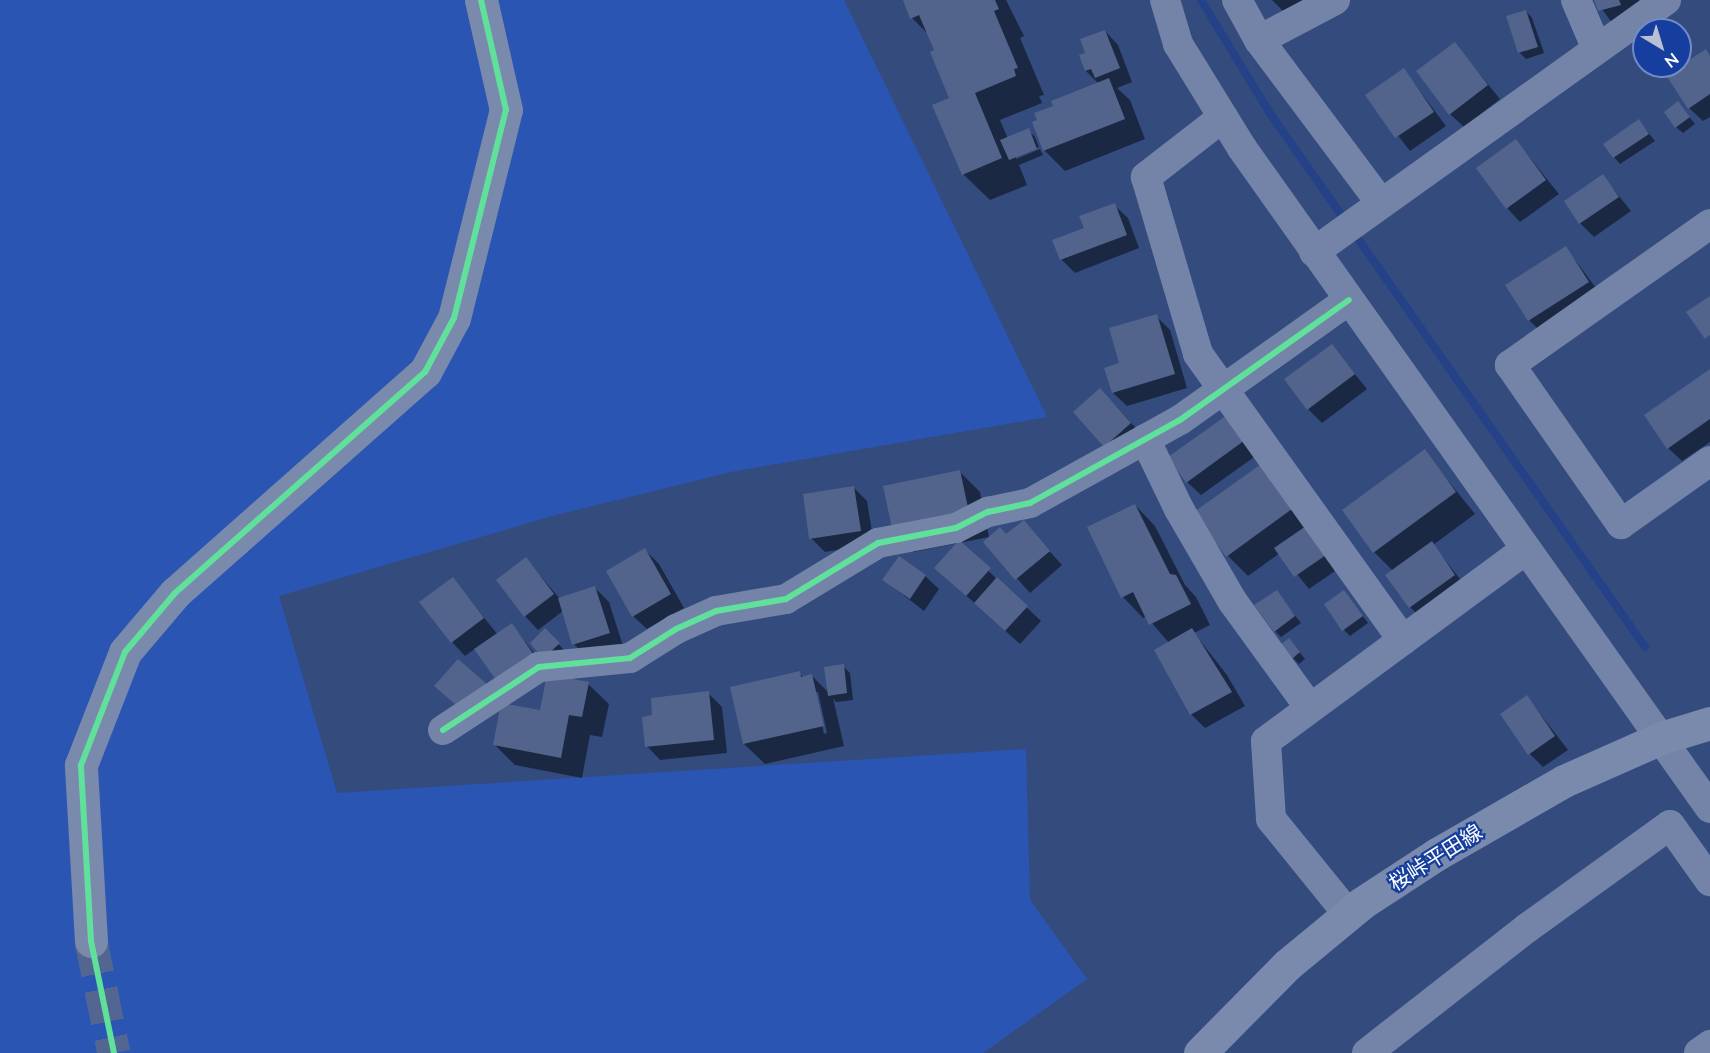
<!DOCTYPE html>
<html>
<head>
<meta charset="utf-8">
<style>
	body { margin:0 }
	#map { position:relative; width:1710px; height:1053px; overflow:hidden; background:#344b7e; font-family:Lato,"Noto Sans JP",sans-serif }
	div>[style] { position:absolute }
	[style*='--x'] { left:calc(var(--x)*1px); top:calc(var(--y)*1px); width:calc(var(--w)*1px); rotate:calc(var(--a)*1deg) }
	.green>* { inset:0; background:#2a55b3 }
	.shadow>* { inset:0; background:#0007 }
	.stream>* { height:8px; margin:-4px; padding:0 4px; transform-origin:4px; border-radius:4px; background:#254188 }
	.building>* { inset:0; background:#52648c }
	.secondary-tunnel>* { height:33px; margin-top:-16.5px; transform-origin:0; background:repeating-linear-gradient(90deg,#526691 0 33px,transparent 0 49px) }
	.street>* { height:30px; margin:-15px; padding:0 15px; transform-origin:15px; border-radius:15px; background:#7484a8 }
	.secondary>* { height:33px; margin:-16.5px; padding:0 16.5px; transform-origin:16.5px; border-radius:16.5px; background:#7a8aac }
	.cycleway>* { height:6px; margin:-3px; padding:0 3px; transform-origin:3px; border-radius:3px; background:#60e19b }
	span { translate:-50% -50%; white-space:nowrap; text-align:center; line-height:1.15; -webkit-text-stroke:4.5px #153e9e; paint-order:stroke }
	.street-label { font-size:21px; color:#fff }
	.north { position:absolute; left:1632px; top:18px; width:60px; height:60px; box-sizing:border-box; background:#153e9e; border:2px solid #738bc5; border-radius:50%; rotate:142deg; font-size:16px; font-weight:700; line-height:24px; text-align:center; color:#fff }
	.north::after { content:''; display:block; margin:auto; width:21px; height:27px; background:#b8c0d2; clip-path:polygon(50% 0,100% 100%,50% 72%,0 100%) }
</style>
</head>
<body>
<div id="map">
	<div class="green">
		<div style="clip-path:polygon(0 0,844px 0,1047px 417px,731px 472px,556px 515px,279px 596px,337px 793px,1026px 749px,1030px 900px,1087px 979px,983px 1053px,0 1053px)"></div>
	</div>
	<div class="shadow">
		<div style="clip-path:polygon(904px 0,1006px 0,1024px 36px,1020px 38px,1044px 95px,1039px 96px,1042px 103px,1000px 120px,1008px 139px,1028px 130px,1035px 137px,1039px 147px,1016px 156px,1016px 159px,1040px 149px,1043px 155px,1019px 165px,1027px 185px,990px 200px,963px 174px,951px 99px,936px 50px,930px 36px,912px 18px)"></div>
		<div style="clip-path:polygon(1272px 0,1343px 0,1285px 13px)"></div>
		<div style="clip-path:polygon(1595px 0,1639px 0,1641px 5px,1613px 24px)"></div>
		<div style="clip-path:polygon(1526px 11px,1532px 18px,1544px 53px,1526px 59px,1519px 52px)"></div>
		<div style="clip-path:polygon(1105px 31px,1118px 45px,1132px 82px,1117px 88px,1130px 100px,1145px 139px,1065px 171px,1044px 150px,1055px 106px,1099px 84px,1086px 71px,1087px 53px)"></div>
		<div style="clip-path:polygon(1455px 44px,1500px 99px,1464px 127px,1450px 114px)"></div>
		<div style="clip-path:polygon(1706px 51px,1710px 56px,1710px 117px,1703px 121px,1689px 108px)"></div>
		<div style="clip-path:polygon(1404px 70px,1446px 126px,1410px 151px,1367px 95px)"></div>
		<div style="clip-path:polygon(1678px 103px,1695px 124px,1683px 133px,1676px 127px)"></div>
		<div style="clip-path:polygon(1639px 121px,1655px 141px,1620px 164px,1614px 157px)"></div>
		<div style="clip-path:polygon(1516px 141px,1559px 194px,1520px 222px,1507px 208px)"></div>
		<div style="clip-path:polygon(1603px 176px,1631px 211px,1594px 237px,1580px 223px)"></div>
		<div style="clip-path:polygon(1114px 205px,1128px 218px,1139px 248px,1075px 273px,1061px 259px,1085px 229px)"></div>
		<div style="clip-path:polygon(1566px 248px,1602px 296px,1543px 334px,1529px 320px)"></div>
		<div style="clip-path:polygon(1156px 316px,1170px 330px,1187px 388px,1127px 406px,1113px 393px)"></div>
		<div style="clip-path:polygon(1332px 346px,1367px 389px,1322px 423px,1308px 409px)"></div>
		<div style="clip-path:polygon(1710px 370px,1710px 442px,1682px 461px,1668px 448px)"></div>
		<div style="clip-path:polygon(1114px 404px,1144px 437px,1105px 446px)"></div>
		<div style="clip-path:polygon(1226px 417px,1257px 455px,1201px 495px,1187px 482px)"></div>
		<div style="clip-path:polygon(1424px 451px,1475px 514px,1433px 545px,1468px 589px,1424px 621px,1410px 607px,1393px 571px,1374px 552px)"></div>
		<div style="clip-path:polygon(1264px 464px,1338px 569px,1309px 589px,1280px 553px,1248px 576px,1228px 556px)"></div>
		<div style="clip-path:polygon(960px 472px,980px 492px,989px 537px,959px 543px,1041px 621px,1020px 644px,950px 581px,958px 543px,914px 552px,894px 532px)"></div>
		<div style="clip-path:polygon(853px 487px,867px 501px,874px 544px,825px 552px,811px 538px)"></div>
		<div style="clip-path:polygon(1135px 505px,1155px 526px,1185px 585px,1196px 597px,1210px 625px,1194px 633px,1227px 675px,1245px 706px,1205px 728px,1191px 714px,1169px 643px,1146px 616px,1143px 618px,1123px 597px,1089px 528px)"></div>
		<div style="clip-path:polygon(1023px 522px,1062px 565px,1030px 593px,985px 542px,1007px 536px)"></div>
		<div style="clip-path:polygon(645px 550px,659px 564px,684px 608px,647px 629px,633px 616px)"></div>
		<div style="clip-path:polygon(526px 559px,560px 599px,595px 588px,609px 602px,623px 646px,587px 658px,574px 644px,563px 611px,538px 630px,525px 616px)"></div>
		<div style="clip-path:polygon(925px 576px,939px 589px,924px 611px,884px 580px)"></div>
		<div style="clip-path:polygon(453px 579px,498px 635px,512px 625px,552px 676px,588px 684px,609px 704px,602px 737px,590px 735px,582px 778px,515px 765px,495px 745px,541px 712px,547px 678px,476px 648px,465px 656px,452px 642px)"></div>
		<div style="clip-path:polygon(1276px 592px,1301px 623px,1281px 637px,1275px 631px)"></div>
		<div style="clip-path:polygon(1344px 592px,1368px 623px,1350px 636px,1344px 630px)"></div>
		<div style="clip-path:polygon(545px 630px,565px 651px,550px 665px)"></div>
		<div style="clip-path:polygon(1295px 647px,1305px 659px,1299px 664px,1293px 658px)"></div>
		<div style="clip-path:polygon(evenodd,843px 666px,850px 673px,853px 700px,836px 702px,833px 698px,844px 746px,765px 764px,744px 744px,799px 673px,804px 678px,812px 676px,829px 693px,843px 666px,815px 692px,818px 692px,827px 733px,824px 734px,815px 692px)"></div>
		<div style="clip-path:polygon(708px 693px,722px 707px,727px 753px,660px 760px,647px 746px,654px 716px)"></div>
		<div style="clip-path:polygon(1527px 697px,1568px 750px,1543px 767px,1530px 754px)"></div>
	</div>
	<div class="stream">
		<div style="--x:1201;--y:0;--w:131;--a:58.7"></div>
		<div style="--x:1269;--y:112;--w:654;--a:54.9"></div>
	</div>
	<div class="building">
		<div style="clip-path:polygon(903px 0,995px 0,999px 9px,994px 11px,1018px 68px,1014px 69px,1016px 76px,975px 93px,1002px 158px,962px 175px,932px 105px,949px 98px,930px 52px,934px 50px,919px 15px,910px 19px)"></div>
		<div style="clip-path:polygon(1594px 0,1619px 0,1621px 5px,1598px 11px)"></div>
		<div style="clip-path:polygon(1526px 10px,1538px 47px,1518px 53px,1506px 16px)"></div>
		<div style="clip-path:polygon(1105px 30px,1120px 68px,1095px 78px,1091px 69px,1085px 71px,1079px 55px,1085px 53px,1080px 39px)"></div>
		<div style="clip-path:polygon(1455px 42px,1488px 85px,1449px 115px,1416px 71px)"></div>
		<div style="clip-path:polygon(1706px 49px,1710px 56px,1710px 94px,1688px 109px,1666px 75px)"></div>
		<div style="clip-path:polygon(1404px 68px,1434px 112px,1395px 138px,1365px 95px)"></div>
		<div style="clip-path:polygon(1109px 78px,1125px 119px,1043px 151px,1032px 122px,1037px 120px,1034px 113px,1053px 106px,1051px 101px)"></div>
		<div style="clip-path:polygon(1678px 101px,1690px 117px,1675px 128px,1664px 112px)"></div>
		<div style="clip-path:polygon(1639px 119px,1649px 134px,1613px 158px,1603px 144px)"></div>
		<div style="clip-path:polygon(1029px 128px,1037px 149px,1009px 160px,1000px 140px)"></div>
		<div style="clip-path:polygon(1516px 139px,1546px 180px,1506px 209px,1476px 168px)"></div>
		<div style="clip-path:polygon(1603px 174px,1619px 197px,1579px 224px,1564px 201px)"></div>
		<div style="clip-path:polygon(1115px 203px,1127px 235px,1060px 260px,1052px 240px,1084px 228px,1079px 216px)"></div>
		<div style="clip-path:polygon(1566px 246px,1589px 282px,1528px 321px,1505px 285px)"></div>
		<div style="clip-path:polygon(1710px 296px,1710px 335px,1705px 339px,1686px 312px)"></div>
		<div style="clip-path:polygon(1157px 314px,1175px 374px,1112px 393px,1104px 368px,1119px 363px,1109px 328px)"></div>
		<div style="clip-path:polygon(1332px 344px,1355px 374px,1307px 410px,1284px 379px)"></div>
		<div style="clip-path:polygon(1710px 369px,1710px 419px,1667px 449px,1644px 415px)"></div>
		<div style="clip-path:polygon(1100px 388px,1131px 423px,1104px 447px,1073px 412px)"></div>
		<div style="clip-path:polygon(1227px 415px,1245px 440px,1186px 483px,1168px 457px)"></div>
		<div style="clip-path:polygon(1425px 449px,1456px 492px,1373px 553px,1342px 510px)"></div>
		<div style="clip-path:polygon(1264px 462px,1296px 506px,1226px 557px,1194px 512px)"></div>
		<div style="clip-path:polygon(960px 470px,970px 517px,893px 533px,883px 486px)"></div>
		<div style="clip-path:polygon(854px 486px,861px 531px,809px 539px,803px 494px)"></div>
		<div style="clip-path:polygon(1135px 504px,1170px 574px,1176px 575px,1191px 604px,1149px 625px,1133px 592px,1121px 598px,1087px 527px)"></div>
		<div style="clip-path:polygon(1024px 520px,1050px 551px,1015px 580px,983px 542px,1000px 527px,1006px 534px)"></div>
		<div style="clip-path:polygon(1306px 526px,1326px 555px,1294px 577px,1274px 548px)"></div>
		<div style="clip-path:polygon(959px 540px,991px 568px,966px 596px,934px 568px)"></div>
		<div style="clip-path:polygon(1432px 541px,1455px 575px,1409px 608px,1385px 575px)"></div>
		<div style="clip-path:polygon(645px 548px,671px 594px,632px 617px,606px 571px)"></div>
		<div style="clip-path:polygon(899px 556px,926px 575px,910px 599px,882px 580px)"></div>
		<div style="clip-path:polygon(526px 557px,554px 594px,524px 617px,496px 580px)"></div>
		<div style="clip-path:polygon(453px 577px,484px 618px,451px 643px,419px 602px)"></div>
		<div style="clip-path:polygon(997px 577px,1028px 606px,1005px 631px,974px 603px)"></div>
		<div style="clip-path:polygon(595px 586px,610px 633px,572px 645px,558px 598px)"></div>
		<div style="clip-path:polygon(1277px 590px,1295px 616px,1274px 632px,1254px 605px)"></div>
		<div style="clip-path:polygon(1344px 590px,1363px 616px,1342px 631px,1324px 604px)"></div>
		<div style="clip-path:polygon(512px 623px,538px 661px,501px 687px,474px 649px)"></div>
		<div style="clip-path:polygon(545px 628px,560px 643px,543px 659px,530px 643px)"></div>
		<div style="clip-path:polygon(1192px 628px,1232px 692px,1190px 715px,1154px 650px)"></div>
		<div style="clip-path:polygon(1289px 638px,1300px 652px,1292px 659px,1280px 645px)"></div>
		<div style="clip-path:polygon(458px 659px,488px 685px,464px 712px,434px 686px)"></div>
		<div style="clip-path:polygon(844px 664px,847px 693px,828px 696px,824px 667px)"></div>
		<div style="clip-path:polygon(800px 671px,801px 677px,812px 674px,824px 726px,743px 744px,730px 687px)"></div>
		<div style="clip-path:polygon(547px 674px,589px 682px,582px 717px,569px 715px,561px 758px,493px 745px,501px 703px,540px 710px)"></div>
		<div style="clip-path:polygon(709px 691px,714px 740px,645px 747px,642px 717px,652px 715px,651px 698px)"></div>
		<div style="clip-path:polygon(1527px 695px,1555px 736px,1528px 755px,1500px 714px)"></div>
	</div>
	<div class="secondary-tunnel">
		<div style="--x:91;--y:941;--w:114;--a:78.4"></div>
	</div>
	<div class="street">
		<div style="--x:1165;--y:0;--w:46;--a:73.5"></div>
		<div style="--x:1178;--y:44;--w:122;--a:58.4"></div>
		<div style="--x:1242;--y:148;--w:809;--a:54.66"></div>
		<div style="--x:1237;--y:0;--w:46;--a:61.2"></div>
		<div style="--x:1259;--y:40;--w:202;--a:53.2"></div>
		<div style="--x:1576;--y:0;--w:51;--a:66.9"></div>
		<div style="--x:1259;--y:40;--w:86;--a:-27.8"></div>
		<div style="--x:1223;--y:117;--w:98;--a:142.1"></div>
		<div style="--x:1146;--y:177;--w:184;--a:73.6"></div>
		<div style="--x:1198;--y:354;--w:352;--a:54.4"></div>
		<div style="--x:1710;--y:224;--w:245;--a:144.8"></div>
		<div style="--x:1510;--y:365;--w:194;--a:55.1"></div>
		<div style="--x:1621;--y:524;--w:109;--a:-35.3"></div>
		<div style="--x:1314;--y:252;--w:433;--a:-35.6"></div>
		<div style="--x:1145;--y:439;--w:78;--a:64.1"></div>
		<div style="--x:1179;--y:509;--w:108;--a:59.9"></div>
		<div style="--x:1233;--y:602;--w:131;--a:54"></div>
		<div style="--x:443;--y:730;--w:115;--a:-33.3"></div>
		<div style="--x:539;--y:667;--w:91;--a:-5.6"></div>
		<div style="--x:630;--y:658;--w:54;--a:-32.2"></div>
		<div style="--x:676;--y:629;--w:44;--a:-24.2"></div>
		<div style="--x:716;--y:611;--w:71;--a:-9.7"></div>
		<div style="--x:786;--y:599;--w:108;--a:-31.3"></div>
		<div style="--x:878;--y:543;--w:79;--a:-10.9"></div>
		<div style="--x:956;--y:528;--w:36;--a:-27"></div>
		<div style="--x:988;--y:512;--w:43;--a:-12.1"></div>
		<div style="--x:1030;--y:503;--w:171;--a:-29"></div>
		<div style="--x:1180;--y:420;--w:207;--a:-35.4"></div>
		<div style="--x:1348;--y:914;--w:122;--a:-129"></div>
		<div style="--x:1271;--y:819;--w:78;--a:-93.7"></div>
		<div style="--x:1266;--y:741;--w:322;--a:-36.4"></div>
		<div style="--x:1367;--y:1053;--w:203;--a:-38"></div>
		<div style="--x:1527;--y:928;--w:176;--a:-35.8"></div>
		<div style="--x:1670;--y:825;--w:69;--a:54.5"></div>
		<div style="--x:1699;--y:1053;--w:14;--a:-36"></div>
	</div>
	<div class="secondary">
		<div style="--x:91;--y:941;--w:176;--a:-93.3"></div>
		<div style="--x:81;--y:765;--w:121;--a:-68.7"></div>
		<div style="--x:125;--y:652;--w:77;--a:-49.7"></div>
		<div style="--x:175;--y:593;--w:334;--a:-41.5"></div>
		<div style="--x:425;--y:372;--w:61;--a:-61.8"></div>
		<div style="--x:454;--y:318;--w:214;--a:-76"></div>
		<div style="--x:506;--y:110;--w:113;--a:-102.8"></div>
		<div style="--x:1200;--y:1053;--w:124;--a:-45.3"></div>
		<div style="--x:1287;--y:965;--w:97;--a:-39.6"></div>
		<div style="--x:1362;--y:903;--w:90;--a:-33.2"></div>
		<div style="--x:1437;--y:854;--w:146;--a:-29.9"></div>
		<div style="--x:1564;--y:781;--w:106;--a:-23.9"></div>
		<div style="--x:1661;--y:738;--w:51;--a:-17"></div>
	</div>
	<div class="cycleway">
		<div style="--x:443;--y:730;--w:115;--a:-33.3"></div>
		<div style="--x:539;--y:667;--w:91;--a:-5.6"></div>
		<div style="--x:630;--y:658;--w:54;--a:-32.2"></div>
		<div style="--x:676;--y:629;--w:44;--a:-24.2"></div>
		<div style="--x:716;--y:611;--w:71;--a:-9.7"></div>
		<div style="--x:786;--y:599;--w:108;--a:-31.3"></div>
		<div style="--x:878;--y:543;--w:79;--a:-10.9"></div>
		<div style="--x:956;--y:528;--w:36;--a:-27"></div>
		<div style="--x:988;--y:512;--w:43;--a:-12.1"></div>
		<div style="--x:1030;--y:503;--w:171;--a:-29"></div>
		<div style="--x:1180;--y:420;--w:207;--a:-35.4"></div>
		<div style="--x:114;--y:1053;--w:114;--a:-101.6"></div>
		<div style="--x:91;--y:941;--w:176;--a:-93.3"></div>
		<div style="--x:81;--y:765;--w:121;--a:-68.7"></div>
		<div style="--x:125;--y:652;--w:77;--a:-49.7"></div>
		<div style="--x:175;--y:593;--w:334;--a:-41.5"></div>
		<div style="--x:425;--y:372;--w:61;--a:-61.8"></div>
		<div style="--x:454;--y:318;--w:214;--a:-76"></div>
		<div style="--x:506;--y:110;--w:113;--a:-102.8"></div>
	</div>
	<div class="street-label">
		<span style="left:1435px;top:857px;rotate:-32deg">桜峠平田線</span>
	</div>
	<div class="north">N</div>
</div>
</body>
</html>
